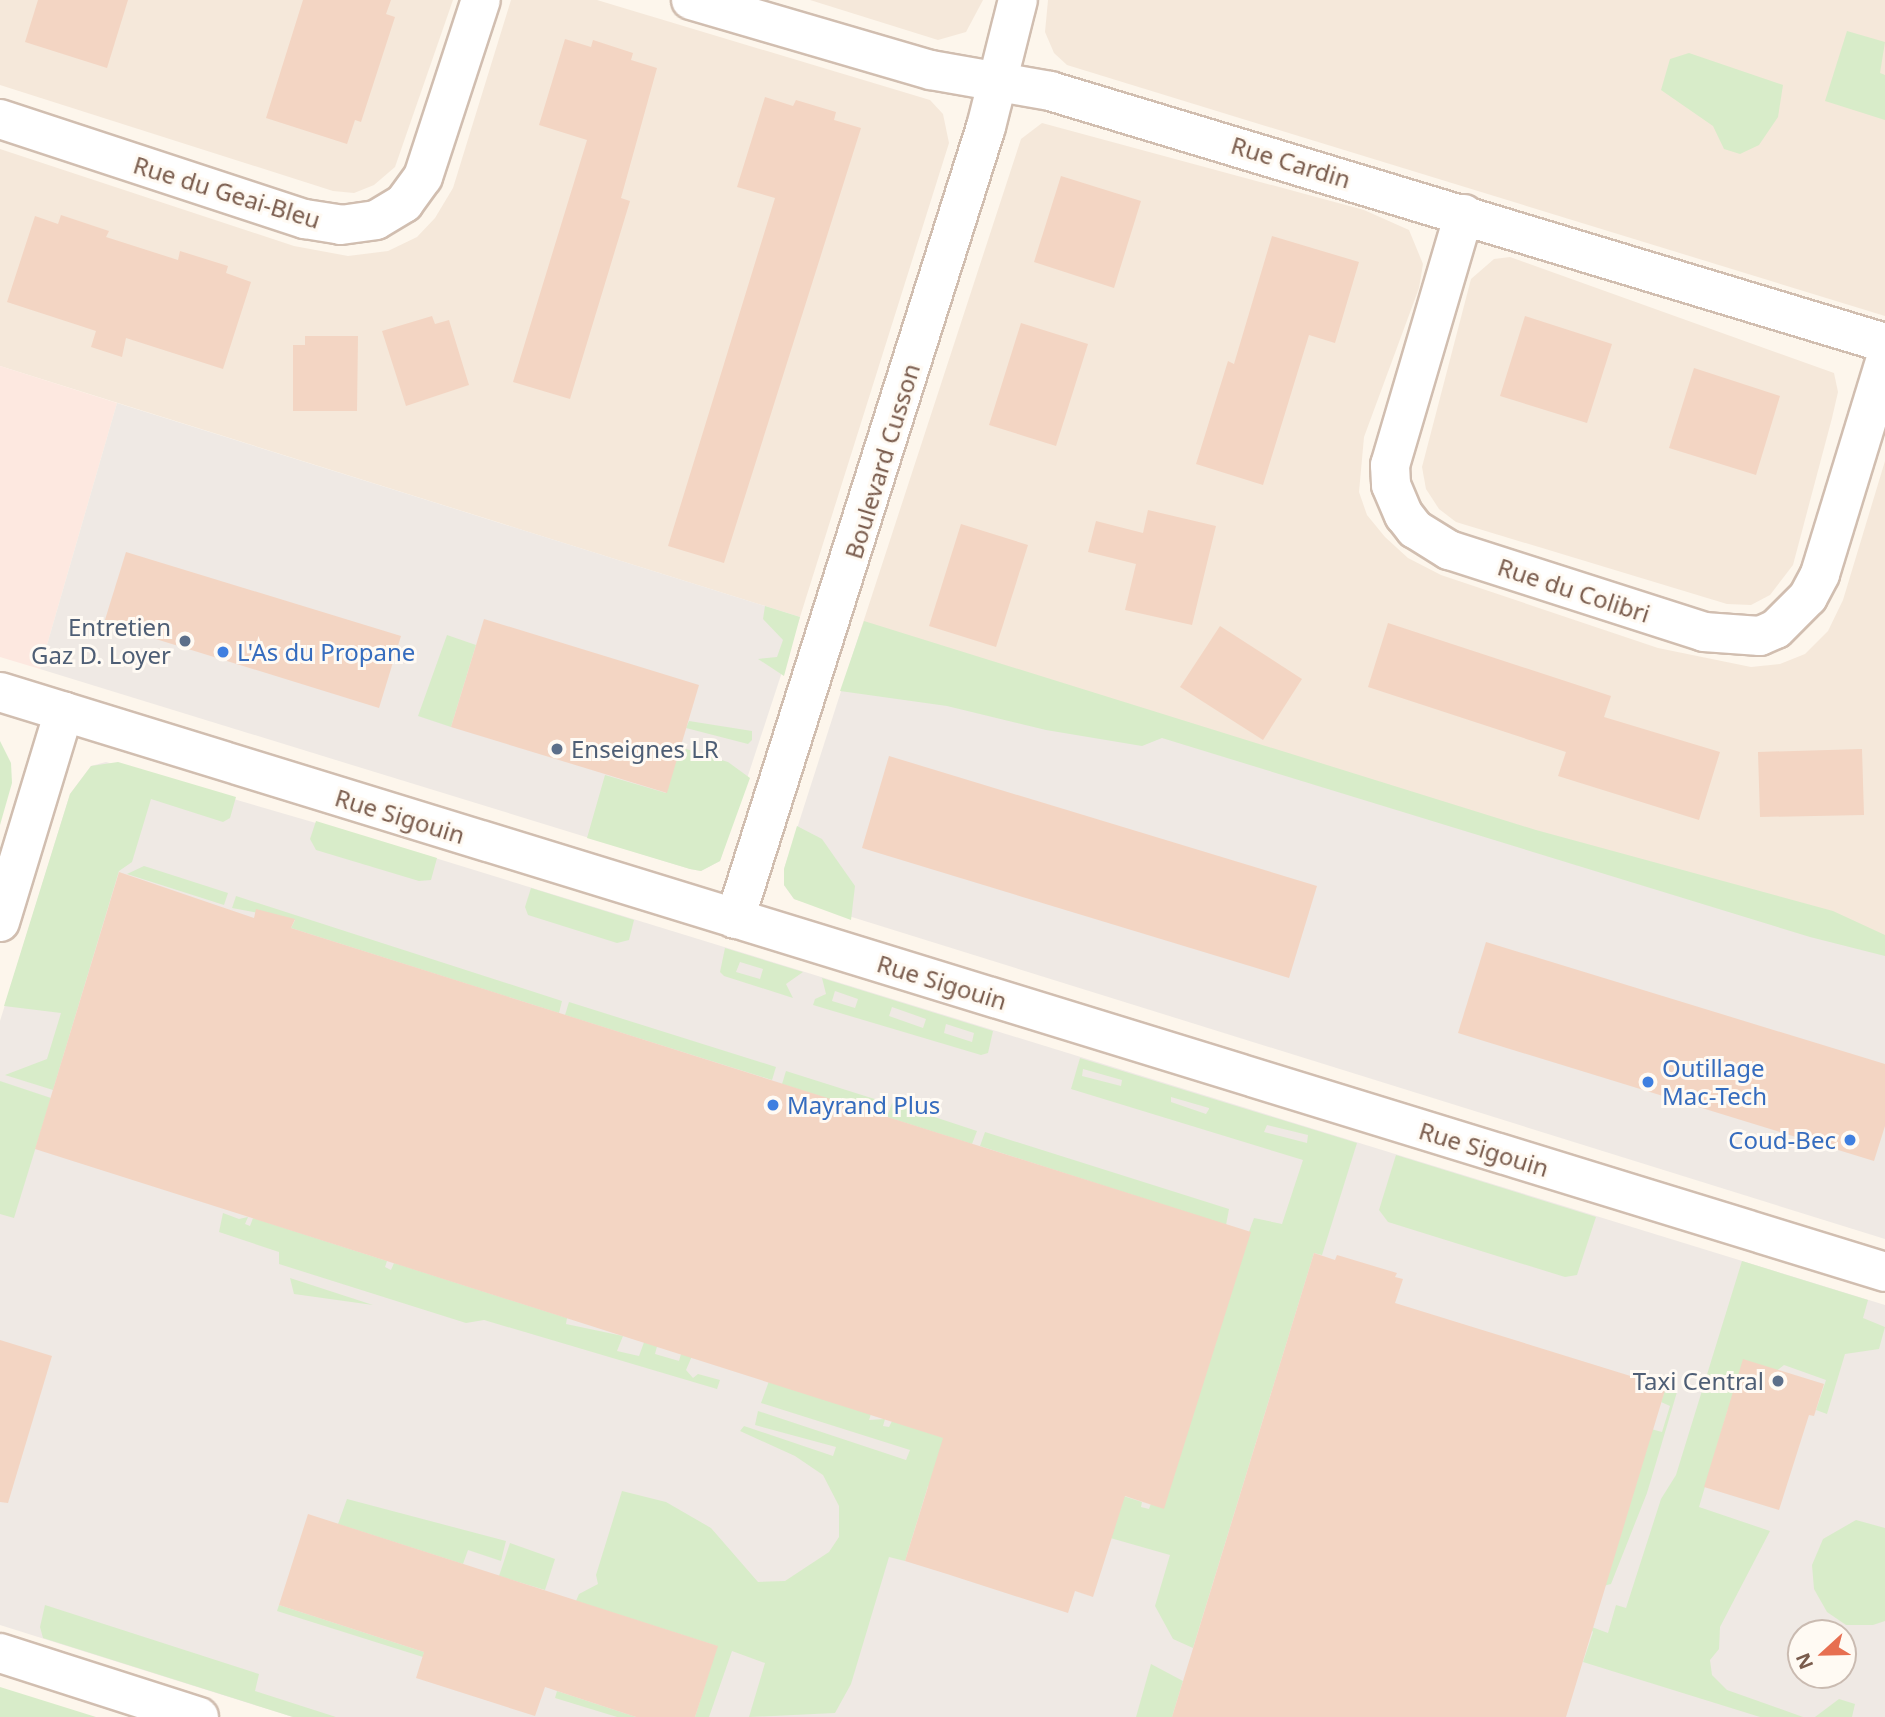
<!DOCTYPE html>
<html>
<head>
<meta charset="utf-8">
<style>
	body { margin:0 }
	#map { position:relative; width:1885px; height:1717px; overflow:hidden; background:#fdf6ec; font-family:"Noto Sans",sans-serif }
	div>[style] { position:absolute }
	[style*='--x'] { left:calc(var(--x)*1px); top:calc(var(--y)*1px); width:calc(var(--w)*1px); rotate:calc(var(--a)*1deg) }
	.residential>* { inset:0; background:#f5e8da }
	.commercial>* { inset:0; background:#fde8e0 }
	.industrial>* { inset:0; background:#efe9e4 }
	.green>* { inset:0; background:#d8ecc9 }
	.building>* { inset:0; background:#f3d5c3 }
	.roads { filter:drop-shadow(2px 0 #d1beb0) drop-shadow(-2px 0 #d1beb0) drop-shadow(0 2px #d1beb0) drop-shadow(0 -2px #d1beb0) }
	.street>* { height:38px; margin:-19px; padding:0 19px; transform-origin:19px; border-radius:19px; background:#fff }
	.dots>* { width:19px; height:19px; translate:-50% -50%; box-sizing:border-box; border:4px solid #fffaf3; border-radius:50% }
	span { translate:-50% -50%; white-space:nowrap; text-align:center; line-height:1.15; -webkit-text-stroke:6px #fffaf3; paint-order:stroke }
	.street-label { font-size:24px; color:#7a5c4d }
	.service-label { font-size:24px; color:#4e5e75 }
	.right { translate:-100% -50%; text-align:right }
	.left { translate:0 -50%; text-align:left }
	.shop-label { font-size:24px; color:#366cbe }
	.north { position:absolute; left:1787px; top:1619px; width:70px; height:70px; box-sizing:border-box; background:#fffaf3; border:2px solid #cabbb1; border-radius:50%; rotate:248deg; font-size:19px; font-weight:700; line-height:28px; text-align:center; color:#7a5c4d }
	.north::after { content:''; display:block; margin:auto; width:24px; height:32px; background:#e76f51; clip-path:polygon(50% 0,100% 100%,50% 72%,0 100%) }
</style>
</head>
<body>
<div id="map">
	<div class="residential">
		<div style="clip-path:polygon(0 0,453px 0,395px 167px,374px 185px,354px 193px,333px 191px,0 85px)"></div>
		<div style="clip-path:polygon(511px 0,597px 0,930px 100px,943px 114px,949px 143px,800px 617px,0 366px,0 149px,294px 246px,348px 256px,388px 251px,417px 237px,435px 218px,453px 188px)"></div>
		<div style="clip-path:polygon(810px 0,983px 0,966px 32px,938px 40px)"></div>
		<div style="clip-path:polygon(1048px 0,1885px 0,1885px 316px,1067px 65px,1054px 53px,1045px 32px)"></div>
		<div style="clip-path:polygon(1042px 123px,1364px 210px,1409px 230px,1423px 264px,1419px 288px,1364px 437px,1359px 492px,1367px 515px,1385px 537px,1408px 558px,1441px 575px,1658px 648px,1751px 667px,1780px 664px,1805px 654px,1828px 631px,1843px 600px,1885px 461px,1885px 948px,860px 632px,1021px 139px)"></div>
		<div style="clip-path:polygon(1510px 257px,1834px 373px,1838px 392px,1832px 418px,1793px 565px,1770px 595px,1751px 605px,1727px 604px,1456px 522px,1439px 509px,1426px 489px,1422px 467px,1471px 279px,1494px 259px)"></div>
	</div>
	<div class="commercial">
		<div style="clip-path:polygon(0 366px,117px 403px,40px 669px,0 657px)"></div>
	</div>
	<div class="industrial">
		<div style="clip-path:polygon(117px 403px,800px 617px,720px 861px,701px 871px,690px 869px,40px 669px)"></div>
		<div style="clip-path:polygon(860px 632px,1885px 948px,1885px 1239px,794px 899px,784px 885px,784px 869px)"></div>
		<div style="clip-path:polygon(evenodd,106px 762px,419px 853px,1885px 1305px,1885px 1717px,293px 1717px,0 1625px,0 1021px,70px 794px,91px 766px,106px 762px,1801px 1633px,1843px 1633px,1843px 1675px,1801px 1675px,1801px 1633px)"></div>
	</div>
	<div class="green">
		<div style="clip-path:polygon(1847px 31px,1885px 42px,1880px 73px,1885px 75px,1885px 120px,1825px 101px)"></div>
		<div style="clip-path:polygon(1689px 53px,1783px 85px,1778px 117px,1759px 145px,1740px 154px,1724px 149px,1713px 126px,1661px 90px,1670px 59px)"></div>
		<div style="clip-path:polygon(765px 606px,800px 617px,784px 676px,758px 659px,777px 657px,783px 640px,763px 619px)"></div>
		<div style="clip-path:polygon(864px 621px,1536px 830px,1833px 911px,1885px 935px,1885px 956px,1810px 937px,1162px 738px,1142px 746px,1046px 730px,947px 706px,840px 691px)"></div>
		<div style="clip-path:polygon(447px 635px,476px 645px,451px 727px,418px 716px)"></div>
		<div style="clip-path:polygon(689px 721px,752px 731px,752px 740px,748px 744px,686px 728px)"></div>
		<div style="clip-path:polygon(0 741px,11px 763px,12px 783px,0 825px)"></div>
		<div style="clip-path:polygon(680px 747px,728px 762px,750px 778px,720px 861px,701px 871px,690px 869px,587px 838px,605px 775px,666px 793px)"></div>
		<div style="clip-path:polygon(118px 762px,236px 797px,230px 818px,223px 822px,151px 799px,132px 862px,119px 871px,53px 1090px,5px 1075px,47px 1059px,61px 1013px,4px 1006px,70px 794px,91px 766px)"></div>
		<div style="clip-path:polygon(316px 821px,437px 858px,431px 880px,419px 881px,316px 850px,310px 839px)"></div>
		<div style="clip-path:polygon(797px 826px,822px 839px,855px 886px,851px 920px,794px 899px,784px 885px,784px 869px)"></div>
		<div style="clip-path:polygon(144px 866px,228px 893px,224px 905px,127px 874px)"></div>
		<div style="clip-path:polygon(531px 888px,634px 920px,629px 940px,617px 943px,528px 915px,525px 907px)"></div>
		<div style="clip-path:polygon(236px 896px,562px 1001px,559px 1013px,291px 928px,295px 920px,232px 908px)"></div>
		<div style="clip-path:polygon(evenodd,725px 948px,803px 972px,786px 984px,793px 998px,724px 976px,720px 972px,725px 948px,740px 962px,763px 969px,760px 979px,736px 972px,740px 962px)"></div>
		<div style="clip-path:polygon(evenodd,822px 978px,993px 1031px,988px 1053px,981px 1055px,813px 1005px,815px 999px,826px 994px,822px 978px,835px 991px,858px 999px,855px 1008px,832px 1001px,835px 991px,822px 978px,892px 1007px,926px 1019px,923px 1028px,889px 1016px,892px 1007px,822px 978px,946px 1024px,974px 1033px,972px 1042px,944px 1033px,946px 1024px)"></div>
		<div style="clip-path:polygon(569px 1002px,776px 1067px,772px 1080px,565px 1015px)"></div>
		<div style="clip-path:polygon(evenodd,1080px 1058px,1357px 1143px,1322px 1255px,1314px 1253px,1193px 1648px,1173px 1639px,1155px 1606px,1170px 1555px,928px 1486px,905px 1561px,889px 1557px,851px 1684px,835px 1713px,749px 1717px,765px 1663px,732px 1651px,709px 1717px,695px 1717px,717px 1646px,576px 1601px,579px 1594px,598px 1584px,596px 1575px,622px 1491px,666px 1502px,711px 1528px,758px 1582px,785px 1581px,829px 1552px,839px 1537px,839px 1506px,823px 1475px,795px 1456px,740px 1431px,744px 1426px,833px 1456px,836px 1447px,755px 1425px,758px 1411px,906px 1460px,910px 1450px,761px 1403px,769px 1381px,871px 1414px,869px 1420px,885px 1419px,883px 1426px,889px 1427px,892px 1421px,1142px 1502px,1141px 1507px,1149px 1509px,1254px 1218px,1282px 1224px,1303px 1160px,1071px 1089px,1080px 1058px,1083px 1069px,1122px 1080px,1121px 1086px,1082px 1076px,1083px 1069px,1080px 1058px,1171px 1097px,1209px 1108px,1209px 1109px,1206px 1114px,1171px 1102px,1171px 1097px,1080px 1058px,1267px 1125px,1308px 1135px,1307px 1143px,1264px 1132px,1267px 1125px)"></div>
		<div style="clip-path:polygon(786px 1071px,884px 1102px,879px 1115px,782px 1084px)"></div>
		<div style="clip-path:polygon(0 1081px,51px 1098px,14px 1218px,0 1214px)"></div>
		<div style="clip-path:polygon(892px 1103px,977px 1131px,972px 1144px,887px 1117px)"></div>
		<div style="clip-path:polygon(985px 1132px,1229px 1209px,1226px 1225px,980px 1146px)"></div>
		<div style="clip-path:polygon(1396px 1155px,1596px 1217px,1577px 1275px,1565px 1277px,1388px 1222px,1379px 1210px)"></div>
		<div style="clip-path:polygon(223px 1213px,239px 1219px,248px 1217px,245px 1224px,250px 1226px,253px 1218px,387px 1261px,385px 1267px,391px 1270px,394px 1263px,567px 1318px,566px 1324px,623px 1336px,617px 1351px,639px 1356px,650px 1326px,661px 1331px,655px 1354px,679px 1361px,685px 1340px,692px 1356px,686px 1370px,693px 1378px,698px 1374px,720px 1380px,717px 1389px,484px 1320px,466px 1323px,279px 1264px,279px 1252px,219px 1232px)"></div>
		<div style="clip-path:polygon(1742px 1261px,1868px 1300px,1863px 1318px,1885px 1327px,1879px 1349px,1845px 1354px,1827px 1414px,1816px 1410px,1826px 1380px,1784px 1365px,1728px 1409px,1699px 1507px,1770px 1531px,1720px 1627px,1719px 1649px,1710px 1660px,1712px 1675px,1727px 1690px,1803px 1717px,1760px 1717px,1583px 1662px,1593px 1632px,1589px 1626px,1608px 1633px,1616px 1605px,1626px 1608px,1661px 1499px,1676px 1475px)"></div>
		<div style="clip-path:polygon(290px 1278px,373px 1305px,294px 1294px)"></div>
		<div style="clip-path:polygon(1666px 1387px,1677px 1392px,1647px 1493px,1611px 1584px,1603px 1586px,1651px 1429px,1662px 1432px,1670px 1406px,1661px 1402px)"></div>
		<div style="clip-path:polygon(347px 1499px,506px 1541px,501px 1561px,468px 1550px,463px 1564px,338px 1524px)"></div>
		<div style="clip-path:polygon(1856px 1520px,1885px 1528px,1885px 1621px,1873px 1625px,1846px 1625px,1827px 1612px,1814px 1589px,1812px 1565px,1823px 1539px)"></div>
		<div style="clip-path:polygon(510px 1543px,555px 1559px,545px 1590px,499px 1576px)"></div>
		<div style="clip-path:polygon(45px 1605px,259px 1674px,255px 1691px,336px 1717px,293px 1717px,43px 1638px,40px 1627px)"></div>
		<div style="clip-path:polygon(279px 1605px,424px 1652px,423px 1657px,277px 1611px)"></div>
		<div style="clip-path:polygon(1151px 1664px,1183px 1681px,1172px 1717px,1136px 1717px)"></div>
		<div style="clip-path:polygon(0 1687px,96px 1717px,0 1717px)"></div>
		<div style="clip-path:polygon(557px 1691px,636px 1717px,617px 1717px,555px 1698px)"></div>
		<div style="clip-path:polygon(1839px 1699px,1855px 1704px,1852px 1717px,1815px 1717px)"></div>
	</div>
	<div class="building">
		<div style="clip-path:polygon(38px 0,128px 0,107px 68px,25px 42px)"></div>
		<div style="clip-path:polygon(303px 0,391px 0,386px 14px,395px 17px,361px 122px,355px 120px,347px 144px,266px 118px)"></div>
		<div style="clip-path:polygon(565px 39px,591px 47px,593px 40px,633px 53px,631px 60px,657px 68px,621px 198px,630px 201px,570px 399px,513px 382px,587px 140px,539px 125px)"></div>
		<div style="clip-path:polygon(765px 97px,793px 106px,796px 100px,836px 112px,834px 120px,861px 128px,724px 563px,668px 546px,775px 198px,737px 187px)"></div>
		<div style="clip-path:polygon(1061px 176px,1141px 201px,1114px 288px,1034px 262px)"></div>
		<div style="clip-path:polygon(61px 215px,109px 231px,106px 237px,178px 260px,180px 251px,228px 266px,226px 273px,251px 282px,223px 369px,126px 338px,122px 357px,91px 347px,96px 331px,7px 302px,35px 216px,58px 224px)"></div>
		<div style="clip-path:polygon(1272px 236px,1359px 262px,1335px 343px,1309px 335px,1263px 485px,1196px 464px,1228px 361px,1234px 364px)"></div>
		<div style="clip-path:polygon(432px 316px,435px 324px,449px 320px,469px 385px,406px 406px,382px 331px)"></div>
		<div style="clip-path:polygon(1525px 316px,1612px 344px,1587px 423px,1500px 396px)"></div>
		<div style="clip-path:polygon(1021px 323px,1088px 344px,1056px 446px,989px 425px)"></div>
		<div style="clip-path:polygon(305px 336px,358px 336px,357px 411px,293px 411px,293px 345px,305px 345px)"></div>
		<div style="clip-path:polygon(1694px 368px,1780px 396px,1756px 475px,1669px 448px)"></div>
		<div style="clip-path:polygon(1148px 510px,1216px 526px,1192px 625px,1125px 610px,1136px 564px,1088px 552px,1096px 521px,1143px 533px)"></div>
		<div style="clip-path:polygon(961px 524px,1028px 545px,996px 647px,929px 626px)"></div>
		<div style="clip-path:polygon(126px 552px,401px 636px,379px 708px,104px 623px)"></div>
		<div style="clip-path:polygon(484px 619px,699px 685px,667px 793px,451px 727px)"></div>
		<div style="clip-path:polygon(1388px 623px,1611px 696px,1604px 717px,1720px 752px,1699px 820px,1558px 776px,1566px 752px,1368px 687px)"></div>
		<div style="clip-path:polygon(1220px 626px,1302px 679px,1263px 740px,1180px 687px)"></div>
		<div style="clip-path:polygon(1862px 749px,1864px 815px,1760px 817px,1758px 752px)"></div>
		<div style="clip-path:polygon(889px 756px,1317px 886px,1289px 978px,862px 848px)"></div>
		<div style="clip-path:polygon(119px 872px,254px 918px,256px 909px,295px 919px,291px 928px,1251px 1232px,1164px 1509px,1125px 1496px,1093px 1597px,1075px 1591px,1068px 1613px,947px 1574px,905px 1561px,943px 1438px,35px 1149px)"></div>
		<div style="clip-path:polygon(1486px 942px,1885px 1064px,1885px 1126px,1874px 1161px,1458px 1033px)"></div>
		<div style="clip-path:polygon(1314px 1253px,1335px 1260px,1337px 1255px,1397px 1273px,1395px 1277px,1403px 1279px,1395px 1303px,1666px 1387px,1566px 1717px,1172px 1717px)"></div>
		<div style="clip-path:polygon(0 1340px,52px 1356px,8px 1503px,0 1502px)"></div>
		<div style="clip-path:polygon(1743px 1359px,1824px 1384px,1814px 1416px,1809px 1415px,1779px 1510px,1704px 1487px)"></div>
		<div style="clip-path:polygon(308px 1514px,718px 1646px,695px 1717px,636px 1717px,545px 1687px,535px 1716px,416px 1678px,424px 1652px,279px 1605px)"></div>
	</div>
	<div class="roads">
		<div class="street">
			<div style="--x:691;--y:0;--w:250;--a:16.3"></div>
			<div style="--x:931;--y:70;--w:121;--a:10"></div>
			<div style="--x:1050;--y:91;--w:872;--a:16.79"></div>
			<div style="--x:0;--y:119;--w:321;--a:18.2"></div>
			<div style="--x:305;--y:219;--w:36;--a:9"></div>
			<div style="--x:341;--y:225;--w:35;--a:-8"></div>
			<div style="--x:376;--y:220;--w:33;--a:-31"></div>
			<div style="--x:404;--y:203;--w:32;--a:-54"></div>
			<div style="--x:423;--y:177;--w:186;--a:-71.9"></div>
			<div style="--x:1464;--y:214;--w:262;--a:106.4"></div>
			<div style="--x:1390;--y:465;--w:20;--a:87"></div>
			<div style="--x:1391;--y:485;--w:33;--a:67"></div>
			<div style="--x:1404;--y:515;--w:18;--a:52"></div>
			<div style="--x:1415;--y:529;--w:40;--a:32"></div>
			<div style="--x:1449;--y:550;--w:268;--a:17.8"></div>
			<div style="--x:1704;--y:632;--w:56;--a:4.1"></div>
			<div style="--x:1760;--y:636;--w:17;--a:-24"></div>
			<div style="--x:1776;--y:629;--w:45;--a:-45"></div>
			<div style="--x:1808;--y:597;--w:26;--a:-62"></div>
			<div style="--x:1820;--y:574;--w:223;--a:-73"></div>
			<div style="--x:0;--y:692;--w:1972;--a:17.1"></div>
			<div style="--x:735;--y:919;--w:831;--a:-72.42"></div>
			<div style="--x:986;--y:127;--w:131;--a:-75.9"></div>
			<div style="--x:0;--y:922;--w:220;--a:-73.1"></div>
			<div style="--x:0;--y:1653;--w:209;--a:17.8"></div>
		</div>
	</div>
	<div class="dots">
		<div style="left:185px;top:641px;background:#5c6f8a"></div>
		<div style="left:223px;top:652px;background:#3f7fe0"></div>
		<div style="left:557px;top:749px;background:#5c6f8a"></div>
		<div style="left:1648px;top:1082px;background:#3f7fe0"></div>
		<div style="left:773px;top:1105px;background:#3f7fe0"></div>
		<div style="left:1850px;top:1140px;background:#3f7fe0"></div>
		<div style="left:1778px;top:1381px;background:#5c6f8a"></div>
	</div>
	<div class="street-label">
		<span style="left:1291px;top:162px;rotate:17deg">Rue Cardin</span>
		<span style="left:227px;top:192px;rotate:17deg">Rue du Geai-Bleu</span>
		<span style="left:882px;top:461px;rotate:-73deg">Boulevard Cusson</span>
		<span style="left:1574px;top:590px;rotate:18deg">Rue du Colibri</span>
		<span style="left:400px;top:816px;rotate:17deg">Rue Sigouin</span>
		<span style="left:942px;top:982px;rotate:17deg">Rue Sigouin</span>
		<span style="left:1484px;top:1149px;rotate:17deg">Rue Sigouin</span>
	</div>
	<div class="service-label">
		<span class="right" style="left:171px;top:641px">Entretien<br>Gaz D. Loyer</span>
		<span class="left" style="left:571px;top:749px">Enseignes LR</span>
		<span class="right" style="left:1764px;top:1381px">Taxi Central</span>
	</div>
	<div class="shop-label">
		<span class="left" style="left:237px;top:652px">L'As du Propane</span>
		<span class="left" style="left:1662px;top:1082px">Outillage<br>Mac-Tech</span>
		<span class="left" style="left:787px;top:1105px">Mayrand Plus</span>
		<span class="right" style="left:1836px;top:1140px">Coud-Bec</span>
	</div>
	<div class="north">N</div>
</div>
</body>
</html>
